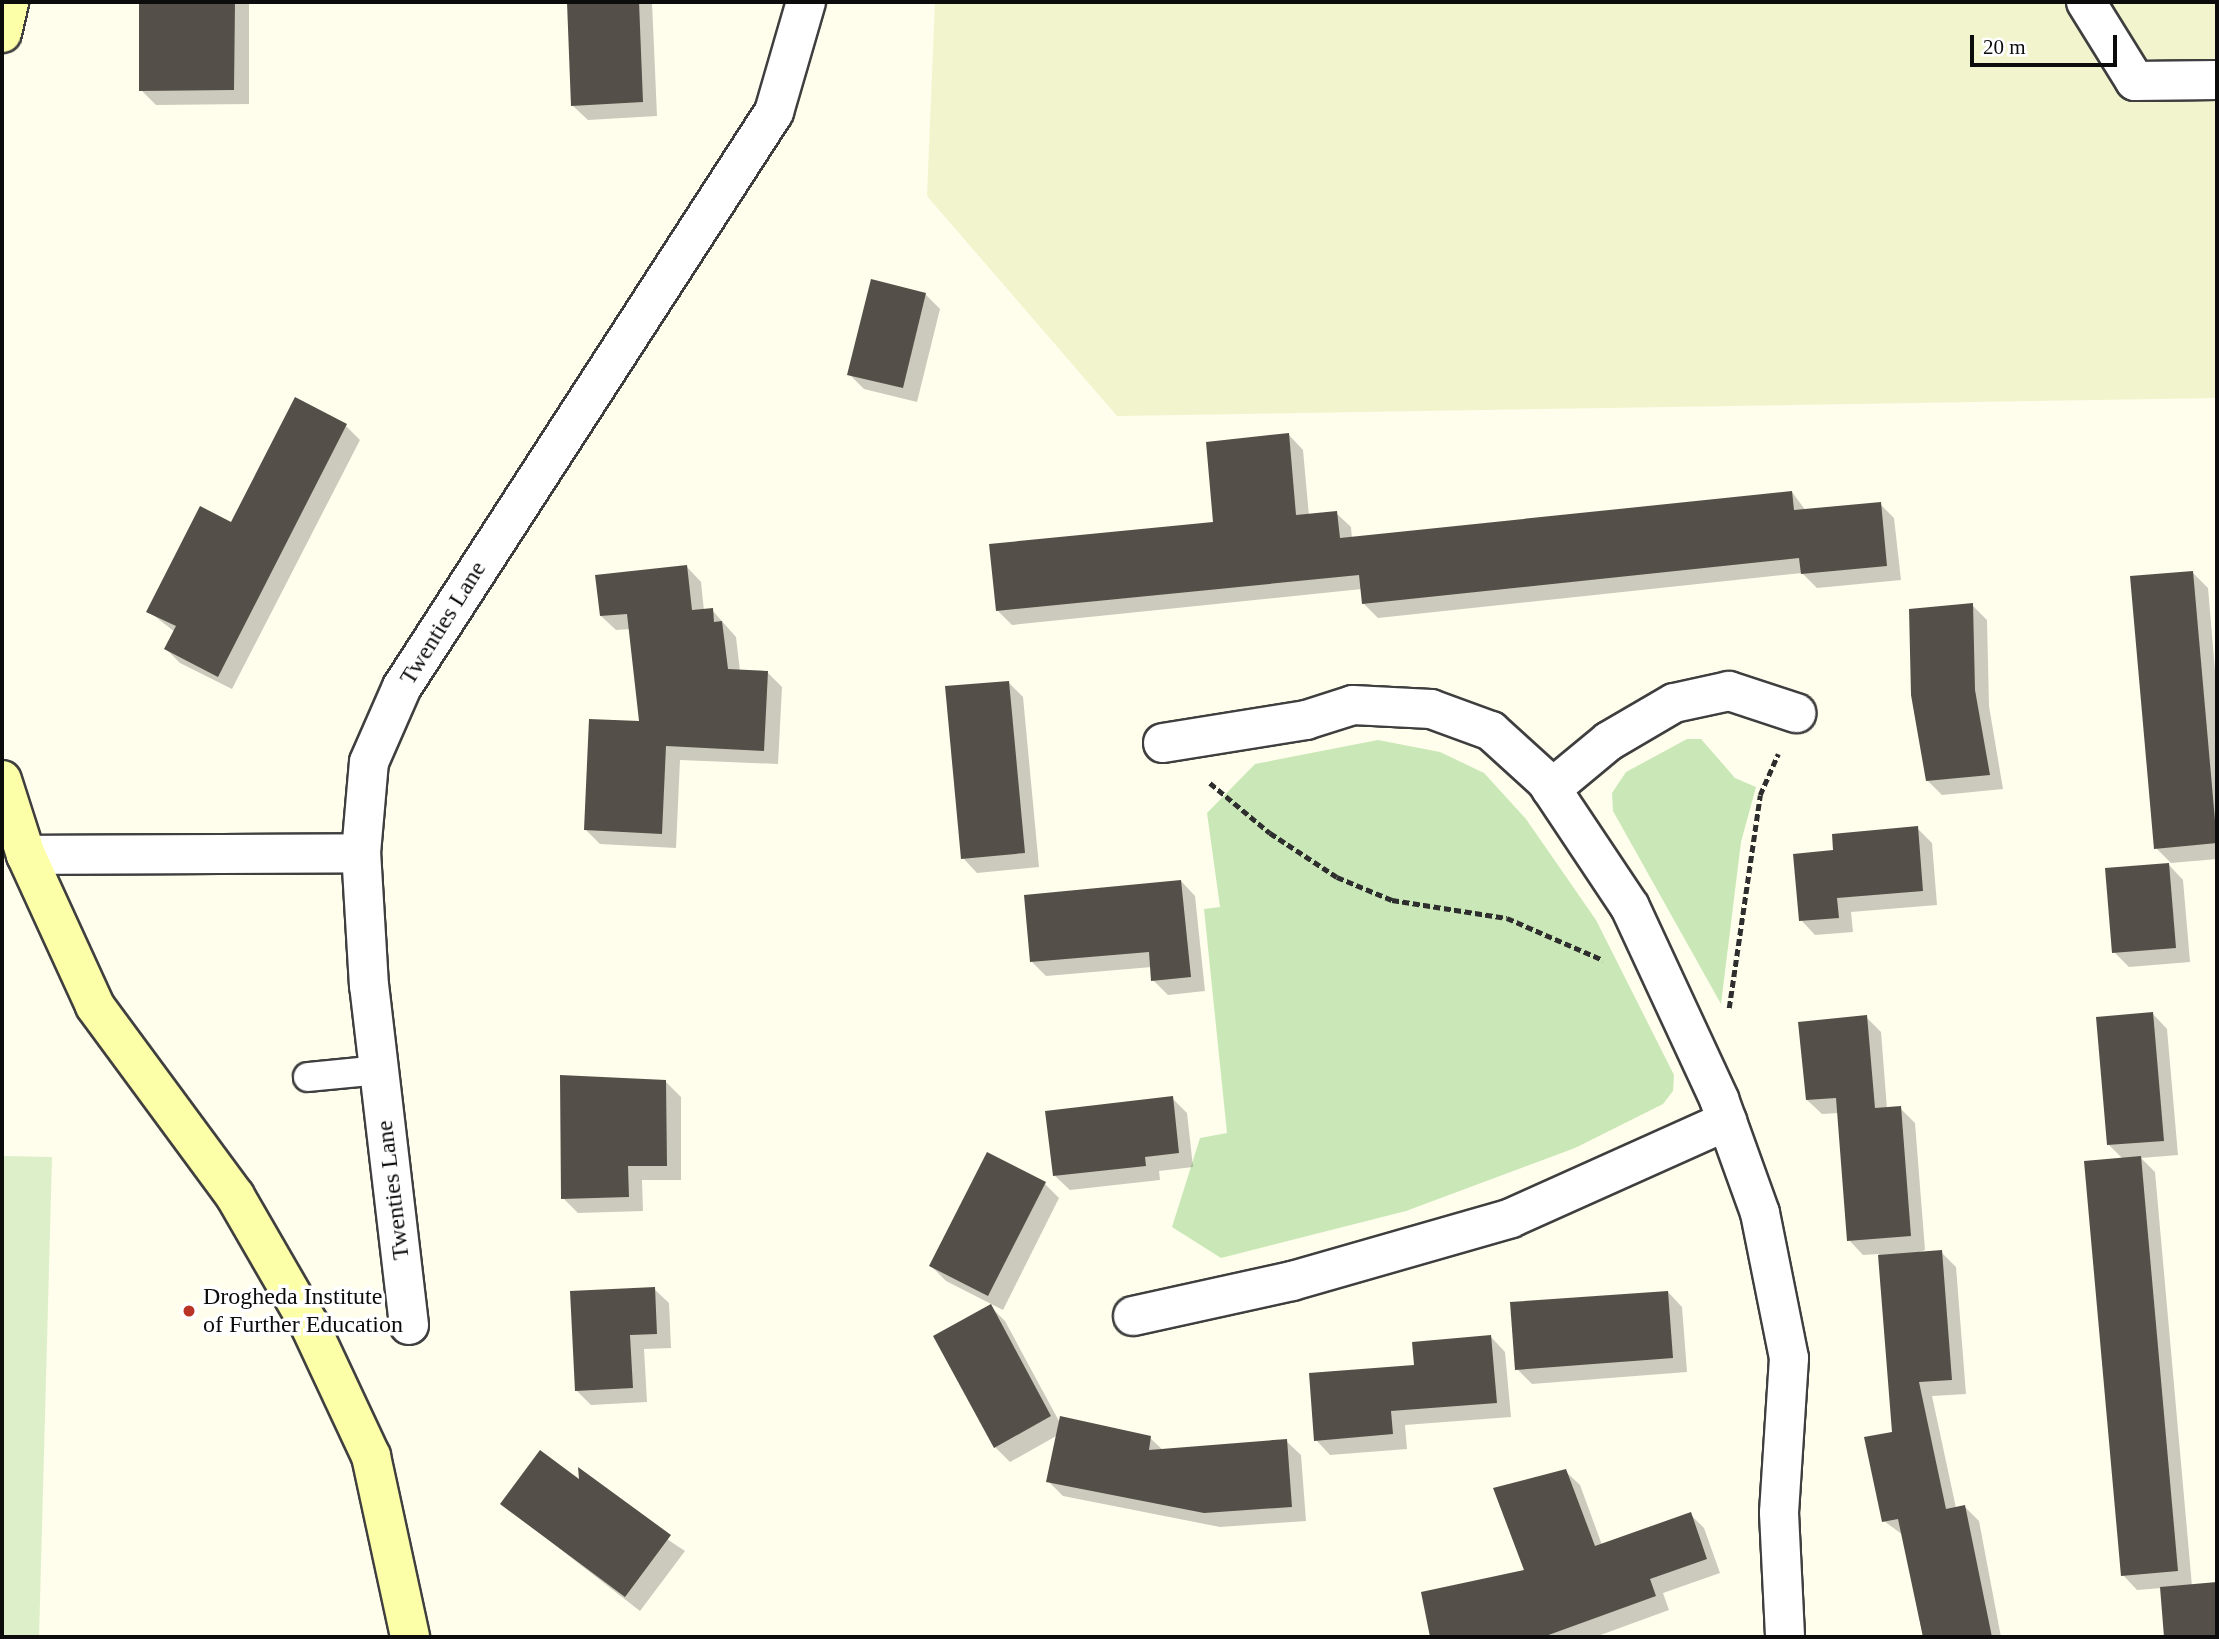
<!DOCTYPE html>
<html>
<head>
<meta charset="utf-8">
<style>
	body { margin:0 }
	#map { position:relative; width:2219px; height:1639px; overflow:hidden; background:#fffdec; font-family:"Times New Roman",serif }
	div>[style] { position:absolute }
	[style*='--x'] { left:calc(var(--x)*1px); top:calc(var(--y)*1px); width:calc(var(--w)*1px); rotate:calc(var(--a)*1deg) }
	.farmland>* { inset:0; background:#f2f4cd }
	.green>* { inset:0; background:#cae8b7 }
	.pitch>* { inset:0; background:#ddefc8 }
	.shadow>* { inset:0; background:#0003 }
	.building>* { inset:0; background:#554f49 }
	.path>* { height:4.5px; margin-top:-2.25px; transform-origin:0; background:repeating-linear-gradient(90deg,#2e2e2e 0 7px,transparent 0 10.5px) }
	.roads { filter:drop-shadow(2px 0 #3f3f3f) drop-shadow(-2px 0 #3f3f3f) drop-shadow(0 2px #3f3f3f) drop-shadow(0 -2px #3f3f3f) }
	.lane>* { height:28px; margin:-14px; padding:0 14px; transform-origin:14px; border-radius:14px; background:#fff }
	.street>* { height:38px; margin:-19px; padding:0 19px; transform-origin:19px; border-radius:19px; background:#fff }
	.secondary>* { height:38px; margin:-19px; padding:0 19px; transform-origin:19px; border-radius:19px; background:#fcfea8 }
	.dots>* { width:19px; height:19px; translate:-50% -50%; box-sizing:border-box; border:4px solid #fff; border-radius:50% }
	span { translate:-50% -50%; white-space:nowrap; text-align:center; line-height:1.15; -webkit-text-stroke:7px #fff; paint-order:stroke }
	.street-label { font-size:24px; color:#0c0c0c }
	.poi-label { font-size:24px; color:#0c0c0c }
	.left { translate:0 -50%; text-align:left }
	.frame { position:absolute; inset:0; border:4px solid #0c0c0c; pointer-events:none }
	.scale { position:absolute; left:1970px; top:35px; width:147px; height:32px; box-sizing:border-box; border:4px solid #0c0c0c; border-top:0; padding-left:9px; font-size:21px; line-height:24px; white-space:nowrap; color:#0c0c0c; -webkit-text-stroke:5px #fff; paint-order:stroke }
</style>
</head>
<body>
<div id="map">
	<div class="farmland">
		<div style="clip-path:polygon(935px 2px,2217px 2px,2217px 398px,1117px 416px,927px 196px)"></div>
	</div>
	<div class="green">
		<div style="clip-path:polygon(1687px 739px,1701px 739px,1735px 778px,1756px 787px,1741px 842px,1721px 1004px,1613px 811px,1612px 793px,1626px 772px)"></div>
		<div style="clip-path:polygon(1378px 740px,1440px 752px,1484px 773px,1526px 819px,1596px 920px,1674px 1075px,1673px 1091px,1663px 1104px,1575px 1148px,1406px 1211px,1221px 1258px,1172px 1227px,1200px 1138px,1227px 1133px,1204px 909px,1220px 907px,1207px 813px,1255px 764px)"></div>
	</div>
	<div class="pitch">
		<div style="clip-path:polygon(2px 1156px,52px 1157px,39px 1637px,2px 1637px)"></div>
	</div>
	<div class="shadow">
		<div style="clip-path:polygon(141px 2px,249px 2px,249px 104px,156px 105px,141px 90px)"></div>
		<div style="clip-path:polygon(568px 2px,652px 2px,657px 116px,588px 120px,573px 106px)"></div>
		<div style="clip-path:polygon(925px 294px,940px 309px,917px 402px,864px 389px,849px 374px)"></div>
		<div style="clip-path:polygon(346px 426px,360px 440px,232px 689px,180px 663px,166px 649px,175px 632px,148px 611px,231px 524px)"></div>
		<div style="clip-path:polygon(1289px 435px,1303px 450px,1309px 516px,1336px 513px,1351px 527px,1352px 539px,1792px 492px,1806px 511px,1880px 504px,1894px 518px,1901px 580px,1817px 588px,1802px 573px,1378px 618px,1364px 604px,1362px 589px,1012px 625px,997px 610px,1215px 523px)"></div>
		<div style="clip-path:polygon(687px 567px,701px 582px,704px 611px,712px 610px,736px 637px,740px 671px,767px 672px,782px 687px,778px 764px,680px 760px,676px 848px,600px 844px,586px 830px,641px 723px,631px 629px,616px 630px,601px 616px)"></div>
		<div style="clip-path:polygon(2193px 573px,2208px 588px,2217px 694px,2217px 859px,2171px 863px,2156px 848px)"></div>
		<div style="clip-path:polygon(1972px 605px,1987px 620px,1989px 706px,2003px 789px,1942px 795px,1927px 780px)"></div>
		<div style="clip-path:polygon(1008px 682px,1023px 697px,1039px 867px,977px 873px,963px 858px)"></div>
		<div style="clip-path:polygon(1917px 828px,1932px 843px,1937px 905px,1851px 912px,1853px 932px,1815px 935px,1801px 920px,1835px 852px)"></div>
		<div style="clip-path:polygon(2169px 865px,2183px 880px,2190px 962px,2129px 967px,2114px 952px)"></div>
		<div style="clip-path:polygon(1181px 881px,1195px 896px,1205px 991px,1168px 995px,1153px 980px,1152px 967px,1046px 976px,1032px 962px)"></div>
		<div style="clip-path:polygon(2153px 1014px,2167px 1029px,2178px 1155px,2141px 1158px,2155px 1172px,2192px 1586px,2217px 1585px,2217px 1637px,2166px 1637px,2162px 1588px,2137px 1590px,2123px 1575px,2123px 1159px,2108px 1144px)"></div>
		<div style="clip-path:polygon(1866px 1017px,1881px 1032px,1887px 1109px,1900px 1108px,1915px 1123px,1925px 1250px,1914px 1254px,1941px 1252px,1956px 1267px,1966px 1394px,1932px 1396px,1956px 1508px,1965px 1507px,1979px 1521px,2001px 1637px,1923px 1637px,1903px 1535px,1884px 1521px,1893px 1433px,1879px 1254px,1863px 1255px,1849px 1240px,1839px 1113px,1822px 1114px,1807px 1100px)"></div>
		<div style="clip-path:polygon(666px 1082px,681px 1097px,681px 1180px,642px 1180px,643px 1211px,578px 1213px,563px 1198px)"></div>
		<div style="clip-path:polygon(1172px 1098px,1187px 1113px,1193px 1167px,1159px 1171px,1160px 1180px,1070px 1190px,1055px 1176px)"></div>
		<div style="clip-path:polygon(1045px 1184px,1059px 1198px,1003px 1310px,946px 1281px,931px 1266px)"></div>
		<div style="clip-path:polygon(654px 1289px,669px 1303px,671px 1348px,644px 1349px,647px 1402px,591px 1405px,576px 1390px)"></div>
		<div style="clip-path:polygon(1668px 1292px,1682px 1307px,1687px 1372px,1532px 1384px,1517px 1369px)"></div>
		<div style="clip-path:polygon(990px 1306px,1005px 1321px,1060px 1423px,1150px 1438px,1164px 1451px,1286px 1441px,1301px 1455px,1306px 1521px,1220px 1527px,1063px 1496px,1048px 1481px,1058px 1435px,1010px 1462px,995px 1447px)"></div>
		<div style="clip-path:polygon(1491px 1337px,1505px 1352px,1511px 1417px,1405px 1425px,1407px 1449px,1330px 1455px,1316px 1440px,1416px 1367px)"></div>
		<div style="clip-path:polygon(1565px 1471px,1580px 1485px,1602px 1545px,1690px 1514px,1704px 1528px,1720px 1573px,1663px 1593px,1669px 1610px,1595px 1637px,1432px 1637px,1423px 1593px,1526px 1571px)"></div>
		<div style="clip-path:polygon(581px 1482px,685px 1551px,640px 1611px,502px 1504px)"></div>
	</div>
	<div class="building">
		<div style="clip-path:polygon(139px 2px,235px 2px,234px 90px,139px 91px)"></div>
		<div style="clip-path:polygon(567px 2px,639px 2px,643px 102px,571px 106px)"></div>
		<div style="clip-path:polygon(871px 279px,926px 293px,903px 388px,847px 375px)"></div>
		<div style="clip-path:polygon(295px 397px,347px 424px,218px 677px,164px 649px,176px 626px,146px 612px,200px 506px,231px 522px)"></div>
		<div style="clip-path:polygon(1289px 433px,1296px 515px,1337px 511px,1340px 538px,1792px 491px,1794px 510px,1881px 502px,1887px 566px,1801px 574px,1799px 558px,1362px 604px,1359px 575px,996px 611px,989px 544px,1213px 522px,1206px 442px)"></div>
		<div style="clip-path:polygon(687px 565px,692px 610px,713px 608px,714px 622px,722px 621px,728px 669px,768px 671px,764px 751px,666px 746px,662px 834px,584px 830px,589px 719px,639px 721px,627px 614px,600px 616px,595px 575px)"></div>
		<div style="clip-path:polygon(2193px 571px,2217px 843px,2154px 849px,2130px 576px)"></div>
		<div style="clip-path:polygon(1973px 603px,1975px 690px,1990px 775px,1926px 781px,1911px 695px,1909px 609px)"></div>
		<div style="clip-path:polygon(1009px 681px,1025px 853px,961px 859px,945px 686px)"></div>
		<div style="clip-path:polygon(1918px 826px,1923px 891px,1837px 898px,1839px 918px,1799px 921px,1793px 854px,1833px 850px,1832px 834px)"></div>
		<div style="clip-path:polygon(2169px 863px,2176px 948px,2112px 953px,2105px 868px)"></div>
		<div style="clip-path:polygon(1181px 880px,1191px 977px,1151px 981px,1149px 952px,1030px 962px,1024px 895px)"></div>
		<div style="clip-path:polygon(2153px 1012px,2164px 1141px,2107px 1145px,2096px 1017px)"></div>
		<div style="clip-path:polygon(1867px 1015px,1875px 1108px,1901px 1106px,1911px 1236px,1847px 1241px,1836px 1098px,1806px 1100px,1798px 1022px)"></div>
		<div style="clip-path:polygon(560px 1075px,666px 1080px,667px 1166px,628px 1166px,629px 1197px,561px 1199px)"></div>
		<div style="clip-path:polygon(1173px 1096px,1179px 1153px,1145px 1157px,1146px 1166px,1053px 1176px,1045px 1111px)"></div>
		<div style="clip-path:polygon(987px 1152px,1046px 1182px,988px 1296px,929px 1266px)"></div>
		<div style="clip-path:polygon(2141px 1156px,2178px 1571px,2121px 1576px,2084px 1161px)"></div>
		<div style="clip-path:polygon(1942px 1250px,1952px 1380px,1919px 1382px,1946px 1509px,1965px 1505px,1992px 1637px,1923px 1637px,1898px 1519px,1882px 1522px,1864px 1437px,1892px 1432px,1878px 1255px)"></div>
		<div style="clip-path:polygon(655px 1287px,657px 1334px,630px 1335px,633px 1388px,575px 1391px,570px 1291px)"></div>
		<div style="clip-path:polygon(1668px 1291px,1673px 1358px,1515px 1370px,1510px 1302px)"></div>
		<div style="clip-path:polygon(991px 1304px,1051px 1416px,994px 1448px,933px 1336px)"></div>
		<div style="clip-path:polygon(1491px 1335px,1497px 1403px,1391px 1411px,1393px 1434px,1314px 1441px,1309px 1373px,1414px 1365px,1412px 1342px)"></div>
		<div style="clip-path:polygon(1060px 1416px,1151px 1436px,1149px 1450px,1287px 1439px,1292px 1507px,1204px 1513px,1046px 1482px)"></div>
		<div style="clip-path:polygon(540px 1450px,579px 1479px,578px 1467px,671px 1535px,625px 1597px,500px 1504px)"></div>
		<div style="clip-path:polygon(1566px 1469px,1595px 1546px,1691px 1512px,1707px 1559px,1650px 1579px,1656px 1596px,1543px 1637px,1430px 1637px,1421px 1592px,1524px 1570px,1493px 1488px)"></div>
		<div style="clip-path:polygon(2217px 1582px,2217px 1637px,2164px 1637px,2160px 1587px)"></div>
	</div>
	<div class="path">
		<div style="--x:1210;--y:783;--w:78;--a:39.8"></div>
		<div style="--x:1270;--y:833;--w:80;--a:33.3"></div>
		<div style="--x:1337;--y:877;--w:60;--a:22.7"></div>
		<div style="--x:1392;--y:900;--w:116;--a:8.9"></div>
		<div style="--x:1507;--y:918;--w:105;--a:23.6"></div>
		<div style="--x:1729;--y:1008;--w:215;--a:-81.7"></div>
		<div style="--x:1760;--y:795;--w:45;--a:-66.3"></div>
	</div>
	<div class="roads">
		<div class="lane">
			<div style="--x:308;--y:1077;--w:71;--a:-5.6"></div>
		</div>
		<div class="street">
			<div style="--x:2086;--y:2;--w:93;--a:58.2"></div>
			<div style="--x:2135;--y:81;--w:82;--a:-0.7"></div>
			<div style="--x:1163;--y:743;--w:145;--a:-9.1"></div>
			<div style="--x:1306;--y:720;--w:49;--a:-17.7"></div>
			<div style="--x:1353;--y:705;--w:78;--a:2.9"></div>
			<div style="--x:1431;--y:709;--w:64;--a:20.1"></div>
			<div style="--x:1491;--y:731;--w:74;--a:42.3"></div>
			<div style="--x:1546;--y:781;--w:151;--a:56.3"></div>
			<div style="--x:1630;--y:907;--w:212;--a:65.1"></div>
			<div style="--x:1719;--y:1099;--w:121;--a:70.2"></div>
			<div style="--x:1760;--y:1213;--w:148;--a:78.7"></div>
			<div style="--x:1789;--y:1358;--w:155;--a:93.7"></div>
			<div style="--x:1779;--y:1513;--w:124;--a:87.2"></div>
			<div style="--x:1551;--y:789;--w:75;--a:-39.6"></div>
			<div style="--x:1609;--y:741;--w:75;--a:-30.3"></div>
			<div style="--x:1674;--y:703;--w:56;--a:-12.3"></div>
			<div style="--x:1729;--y:691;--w:71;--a:18.2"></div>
			<div style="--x:26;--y:855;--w:335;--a:-0.3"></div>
			<div style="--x:1133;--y:1316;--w:163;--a:-12.4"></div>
			<div style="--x:1292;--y:1281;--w:228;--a:-16"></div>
			<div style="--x:1511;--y:1218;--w:237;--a:-24.2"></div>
			<div style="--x:409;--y:1325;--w:341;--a:-96.7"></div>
			<div style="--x:369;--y:986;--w:133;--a:-93.4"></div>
			<div style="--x:361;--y:853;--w:91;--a:-85"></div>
			<div style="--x:369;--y:762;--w:82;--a:-66.3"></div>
			<div style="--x:402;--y:687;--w:685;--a:-57.1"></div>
			<div style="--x:774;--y:112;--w:115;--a:-73.8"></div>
		</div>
		<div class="secondary">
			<div style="--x:2;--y:33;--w:32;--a:-77"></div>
			<div style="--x:2;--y:780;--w:79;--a:72.3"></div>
			<div style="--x:26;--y:855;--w:166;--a:65.4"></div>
			<div style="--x:95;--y:1006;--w:236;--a:53.6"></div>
			<div style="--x:235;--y:1196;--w:150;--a:60"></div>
			<div style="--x:310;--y:1326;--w:144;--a:64.9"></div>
			<div style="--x:371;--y:1456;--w:185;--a:77.8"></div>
		</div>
	</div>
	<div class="dots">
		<div style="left:189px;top:1311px;background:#ba3327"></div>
	</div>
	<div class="street-label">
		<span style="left:443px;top:623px;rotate:-58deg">Twenties Lane</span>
		<span style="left:393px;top:1190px;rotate:-97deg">Twenties Lane</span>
	</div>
	<div class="poi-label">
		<span class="left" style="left:203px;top:1311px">Drogheda Institute<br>of Further Education</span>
	</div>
	<div class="frame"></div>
	<div class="scale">20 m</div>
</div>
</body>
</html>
